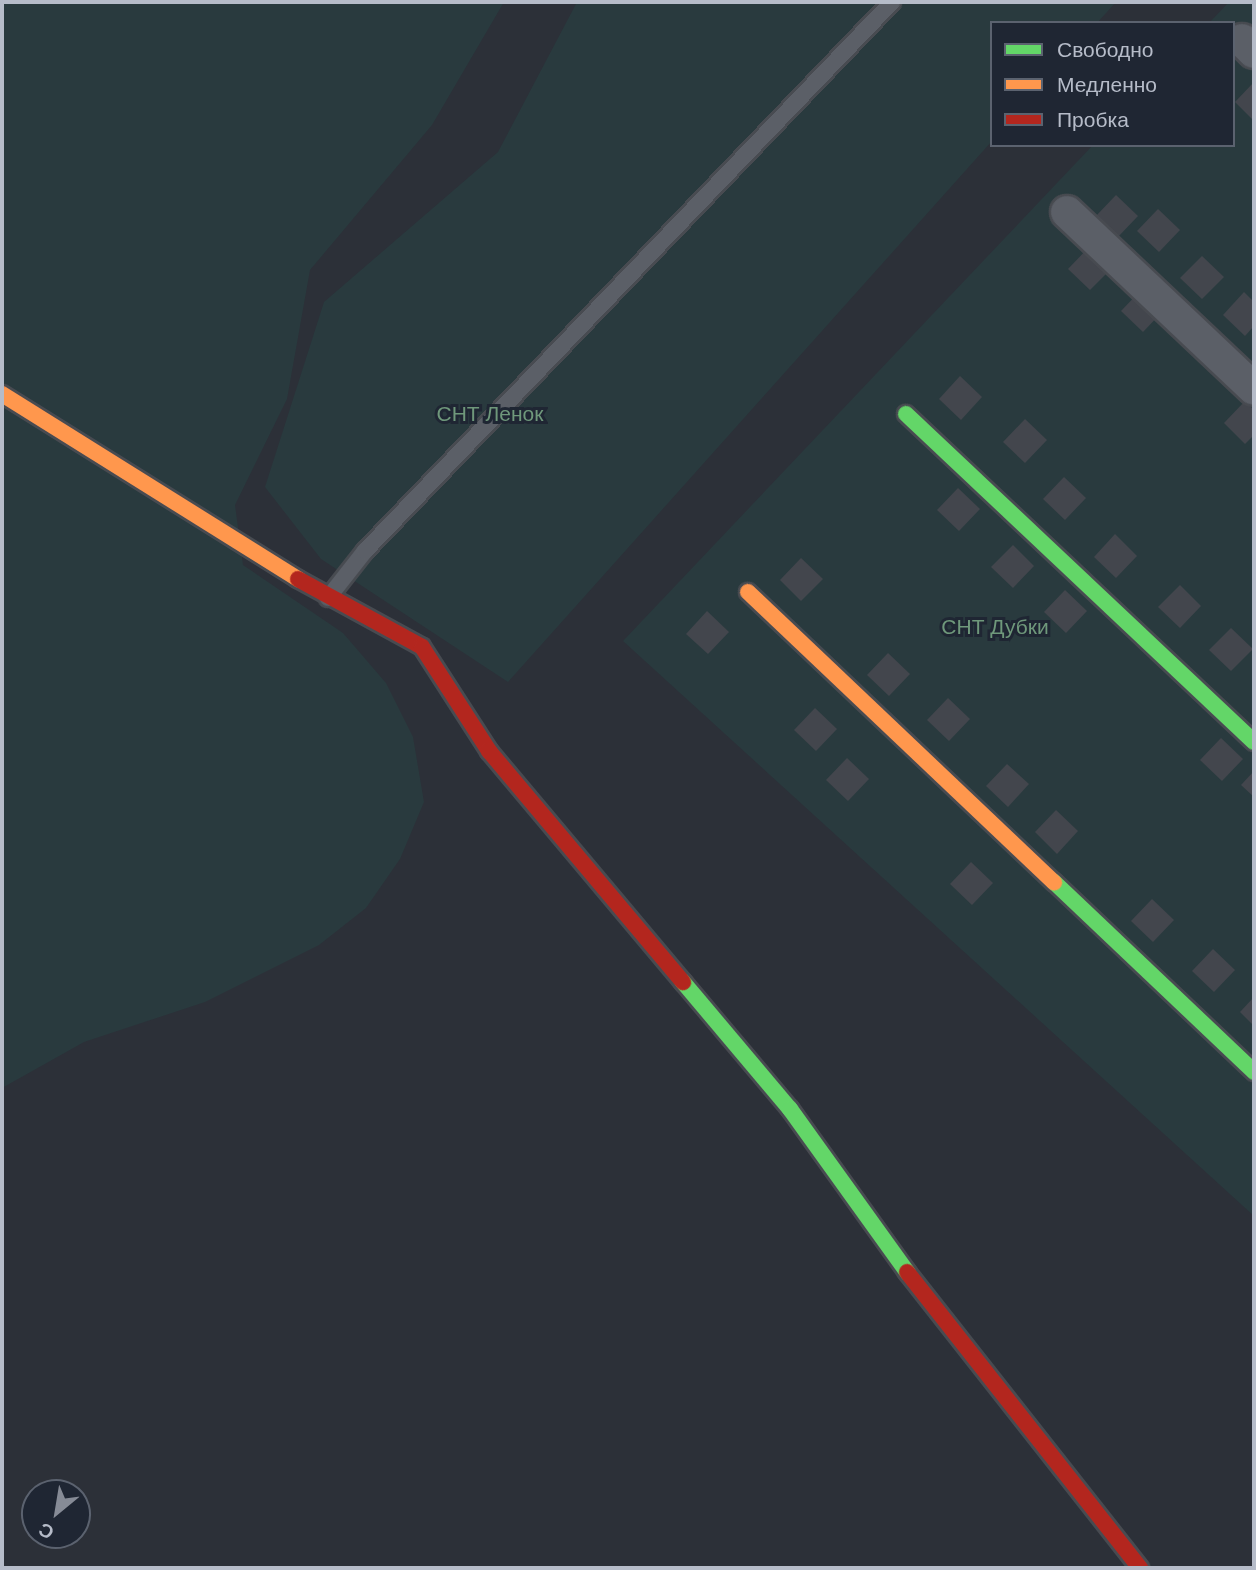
<!DOCTYPE html>
<html>
<head>
<meta charset="utf-8">
<style>
	body { margin:0 }
	#map { position:relative; width:1256px; height:1570px; overflow:hidden; background:#2c3038; font-family:Arial,sans-serif }
	div>[style] { position:absolute }
	[style*='--x'] { left:calc(var(--x)*1px); top:calc(var(--y)*1px); width:calc(var(--w)*1px); rotate:calc(var(--a)*1deg) }
	.green>* { inset:0; background:#293a3e }
	.building>* { inset:0; background:#43464d }
	.roads { filter:drop-shadow(2px 0 #484b51) drop-shadow(-2px 0 #484b51) drop-shadow(0 2px #484b51) drop-shadow(0 -2px #484b51) }
	.lane>* { height:16px; margin:-8px; padding:0 8px; transform-origin:8px; border-radius:8px; background:#5b5f67 }
	.street>* { height:32px; margin:-16px; padding:0 16px; transform-origin:16px; border-radius:16px; background:#5b5f67 }
	.fast>* { height:16px; margin:-8px; padding:0 8px; transform-origin:8px; border-radius:8px; background:#63d668 }
	.slow>* { height:16px; margin:-8px; padding:0 8px; transform-origin:8px; border-radius:8px; background:#ff974d }
	.jam>* { height:16px; margin:-8px; padding:0 8px; transform-origin:8px; border-radius:8px; background:#b3261e }
	span { translate:-50% -50%; white-space:nowrap; text-align:center; line-height:1.15; -webkit-text-stroke:6px #1f2633; paint-order:stroke }
	.park-label { font-size:21px; color:#6f987b }
	.frame { position:absolute; inset:0; border:4px solid #b6bcc9; pointer-events:none }
	.legend { position:absolute; left:990px; top:21px; width:245px; height:126px; box-sizing:border-box; background:#1f2633; border:2px solid #5b626f; margin:0; padding:9px 12px; list-style:none; font-size:21px; color:#b6bcc9 }
	.legend li { display:flex; align-items:center; gap:14px; height:35px }
	.legend b { width:35px; border:2px solid #5b626f }
	.north { position:absolute; left:21px; top:1479px; width:70px; height:70px; box-sizing:border-box; background:#1f2633; border:2px solid #5b626f; border-radius:50%; rotate:210deg; font-size:19px; font-weight:700; line-height:28px; text-align:center; color:#b6bcc9 }
	.north::after { content:''; display:block; margin:auto; width:24px; height:32px; background:#868b96; clip-path:polygon(50% 0,100% 100%,50% 72%,0 100%) }
</style>
</head>
<body>
<div id="map">
	<div class="green">
		<div style="clip-path:polygon(2px 2px,504px 2px,432px 125px,310px 270px,287px 399px,235px 505px,243px 565px,343px 633px,386px 683px,413px 737px,424px 802px,400px 859px,366px 908px,319px 945px,205px 1002px,84px 1042px,2px 1088px)"></div>
		<div style="clip-path:polygon(577px 2px,1116px 2px,1097px 23px,992px 23px,992px 141px,508px 682px,321px 559px,265px 487px,324px 302px,498px 152px)"></div>
		<div style="clip-path:polygon(1229px 2px,1254px 2px,1254px 1216px,623px 641px,1093px 145px,1233px 145px,1233px 23px,1209px 23px)"></div>
	</div>
	<div class="building">
		<div style="clip-path:polygon(1254px 82px,1254px 121px,1235px 102px)"></div>
		<div style="clip-path:polygon(1116px 195px,1138px 216px,1117px 238px,1095px 217px)"></div>
		<div style="clip-path:polygon(1158px 209px,1180px 230px,1159px 252px,1137px 231px)"></div>
		<div style="clip-path:polygon(1090px 246px,1112px 268px,1090px 290px,1068px 269px)"></div>
		<div style="clip-path:polygon(1202px 256px,1224px 277px,1202px 299px,1180px 278px)"></div>
		<div style="clip-path:polygon(1142px 289px,1164px 310px,1143px 332px,1121px 311px)"></div>
		<div style="clip-path:polygon(1244px 292px,1254px 302px,1254px 326px,1245px 336px,1223px 315px)"></div>
		<div style="clip-path:polygon(960px 376px,982px 397px,961px 420px,939px 399px)"></div>
		<div style="clip-path:polygon(1245px 401px,1254px 410px,1254px 435px,1245px 444px,1224px 423px)"></div>
		<div style="clip-path:polygon(1025px 419px,1047px 440px,1025px 463px,1003px 442px)"></div>
		<div style="clip-path:polygon(1064px 477px,1086px 498px,1065px 520px,1043px 499px)"></div>
		<div style="clip-path:polygon(958px 488px,980px 509px,959px 531px,937px 510px)"></div>
		<div style="clip-path:polygon(1115px 534px,1137px 556px,1116px 578px,1094px 557px)"></div>
		<div style="clip-path:polygon(1013px 545px,1034px 566px,1013px 588px,991px 567px)"></div>
		<div style="clip-path:polygon(801px 558px,823px 579px,801px 601px,780px 580px)"></div>
		<div style="clip-path:polygon(1180px 585px,1201px 606px,1180px 628px,1158px 607px)"></div>
		<div style="clip-path:polygon(1065px 590px,1087px 611px,1066px 633px,1044px 612px)"></div>
		<div style="clip-path:polygon(707px 611px,729px 632px,708px 654px,686px 634px)"></div>
		<div style="clip-path:polygon(1231px 628px,1253px 649px,1231px 671px,1209px 650px)"></div>
		<div style="clip-path:polygon(888px 653px,910px 674px,889px 696px,867px 675px)"></div>
		<div style="clip-path:polygon(948px 698px,970px 719px,949px 741px,927px 720px)"></div>
		<div style="clip-path:polygon(815px 708px,837px 729px,816px 751px,794px 730px)"></div>
		<div style="clip-path:polygon(1221px 738px,1243px 759px,1222px 781px,1200px 760px)"></div>
		<div style="clip-path:polygon(847px 758px,869px 779px,848px 801px,826px 780px)"></div>
		<div style="clip-path:polygon(1007px 764px,1029px 784px,1008px 807px,986px 786px)"></div>
		<div style="clip-path:polygon(1254px 771px,1254px 797px,1241px 785px)"></div>
		<div style="clip-path:polygon(1056px 810px,1078px 831px,1057px 854px,1035px 832px)"></div>
		<div style="clip-path:polygon(971px 862px,993px 883px,972px 905px,950px 884px)"></div>
		<div style="clip-path:polygon(1152px 899px,1174px 920px,1153px 942px,1131px 921px)"></div>
		<div style="clip-path:polygon(1213px 949px,1235px 970px,1214px 992px,1192px 971px)"></div>
		<div style="clip-path:polygon(1254px 997px,1254px 1026px,1240px 1012px)"></div>
	</div>
	<div class="roads">
		<div class="lane">
			<div style="--x:328;--y:598;--w:60;--a:-51.8"></div>
			<div style="--x:365;--y:551;--w:761;--a:-46.17"></div>
		</div>
		<div class="street">
			<div style="--x:1242;--y:40;--w:17;--a:45"></div>
			<div style="--x:1067;--y:212;--w:257;--a:43.4"></div>
		</div>
		<div class="fast">
			<div style="--x:906;--y:414;--w:478;--a:43.3"></div>
			<div style="--x:1054;--y:882;--w:276;--a:43.5"></div>
			<div style="--x:683;--y:982;--w:166;--a:49.9"></div>
			<div style="--x:790;--y:1109;--w:201;--a:54.3"></div>
		</div>
		<div class="slow">
			<div style="--x:2;--y:394;--w:349;--a:32"></div>
			<div style="--x:748;--y:592;--w:422;--a:43.5"></div>
		</div>
		<div class="jam">
			<div style="--x:298;--y:579;--w:141;--a:28.7"></div>
			<div style="--x:422;--y:647;--w:124;--a:57.2"></div>
			<div style="--x:489;--y:751;--w:302;--a:50"></div>
			<div style="--x:907;--y:1272;--w:377;--a:51.8"></div>
		</div>
	</div>
	<div class="park-label">
		<span style="left:490px;top:414px">СНТ Ленок</span>
		<span style="left:995px;top:627px">СНТ Дубки</span>
	</div>
	<div class="frame"></div>
	<ul class="legend">
	<li><b style="height:9px;background:#63d668"></b>Свободно</li>
	<li><b style="height:9px;background:#ff974d"></b>Медленно</li>
	<li><b style="height:9px;background:#b3261e"></b>Пробка</li>
	</ul>
	<div class="north">С</div>
</div>
</body>
</html>
